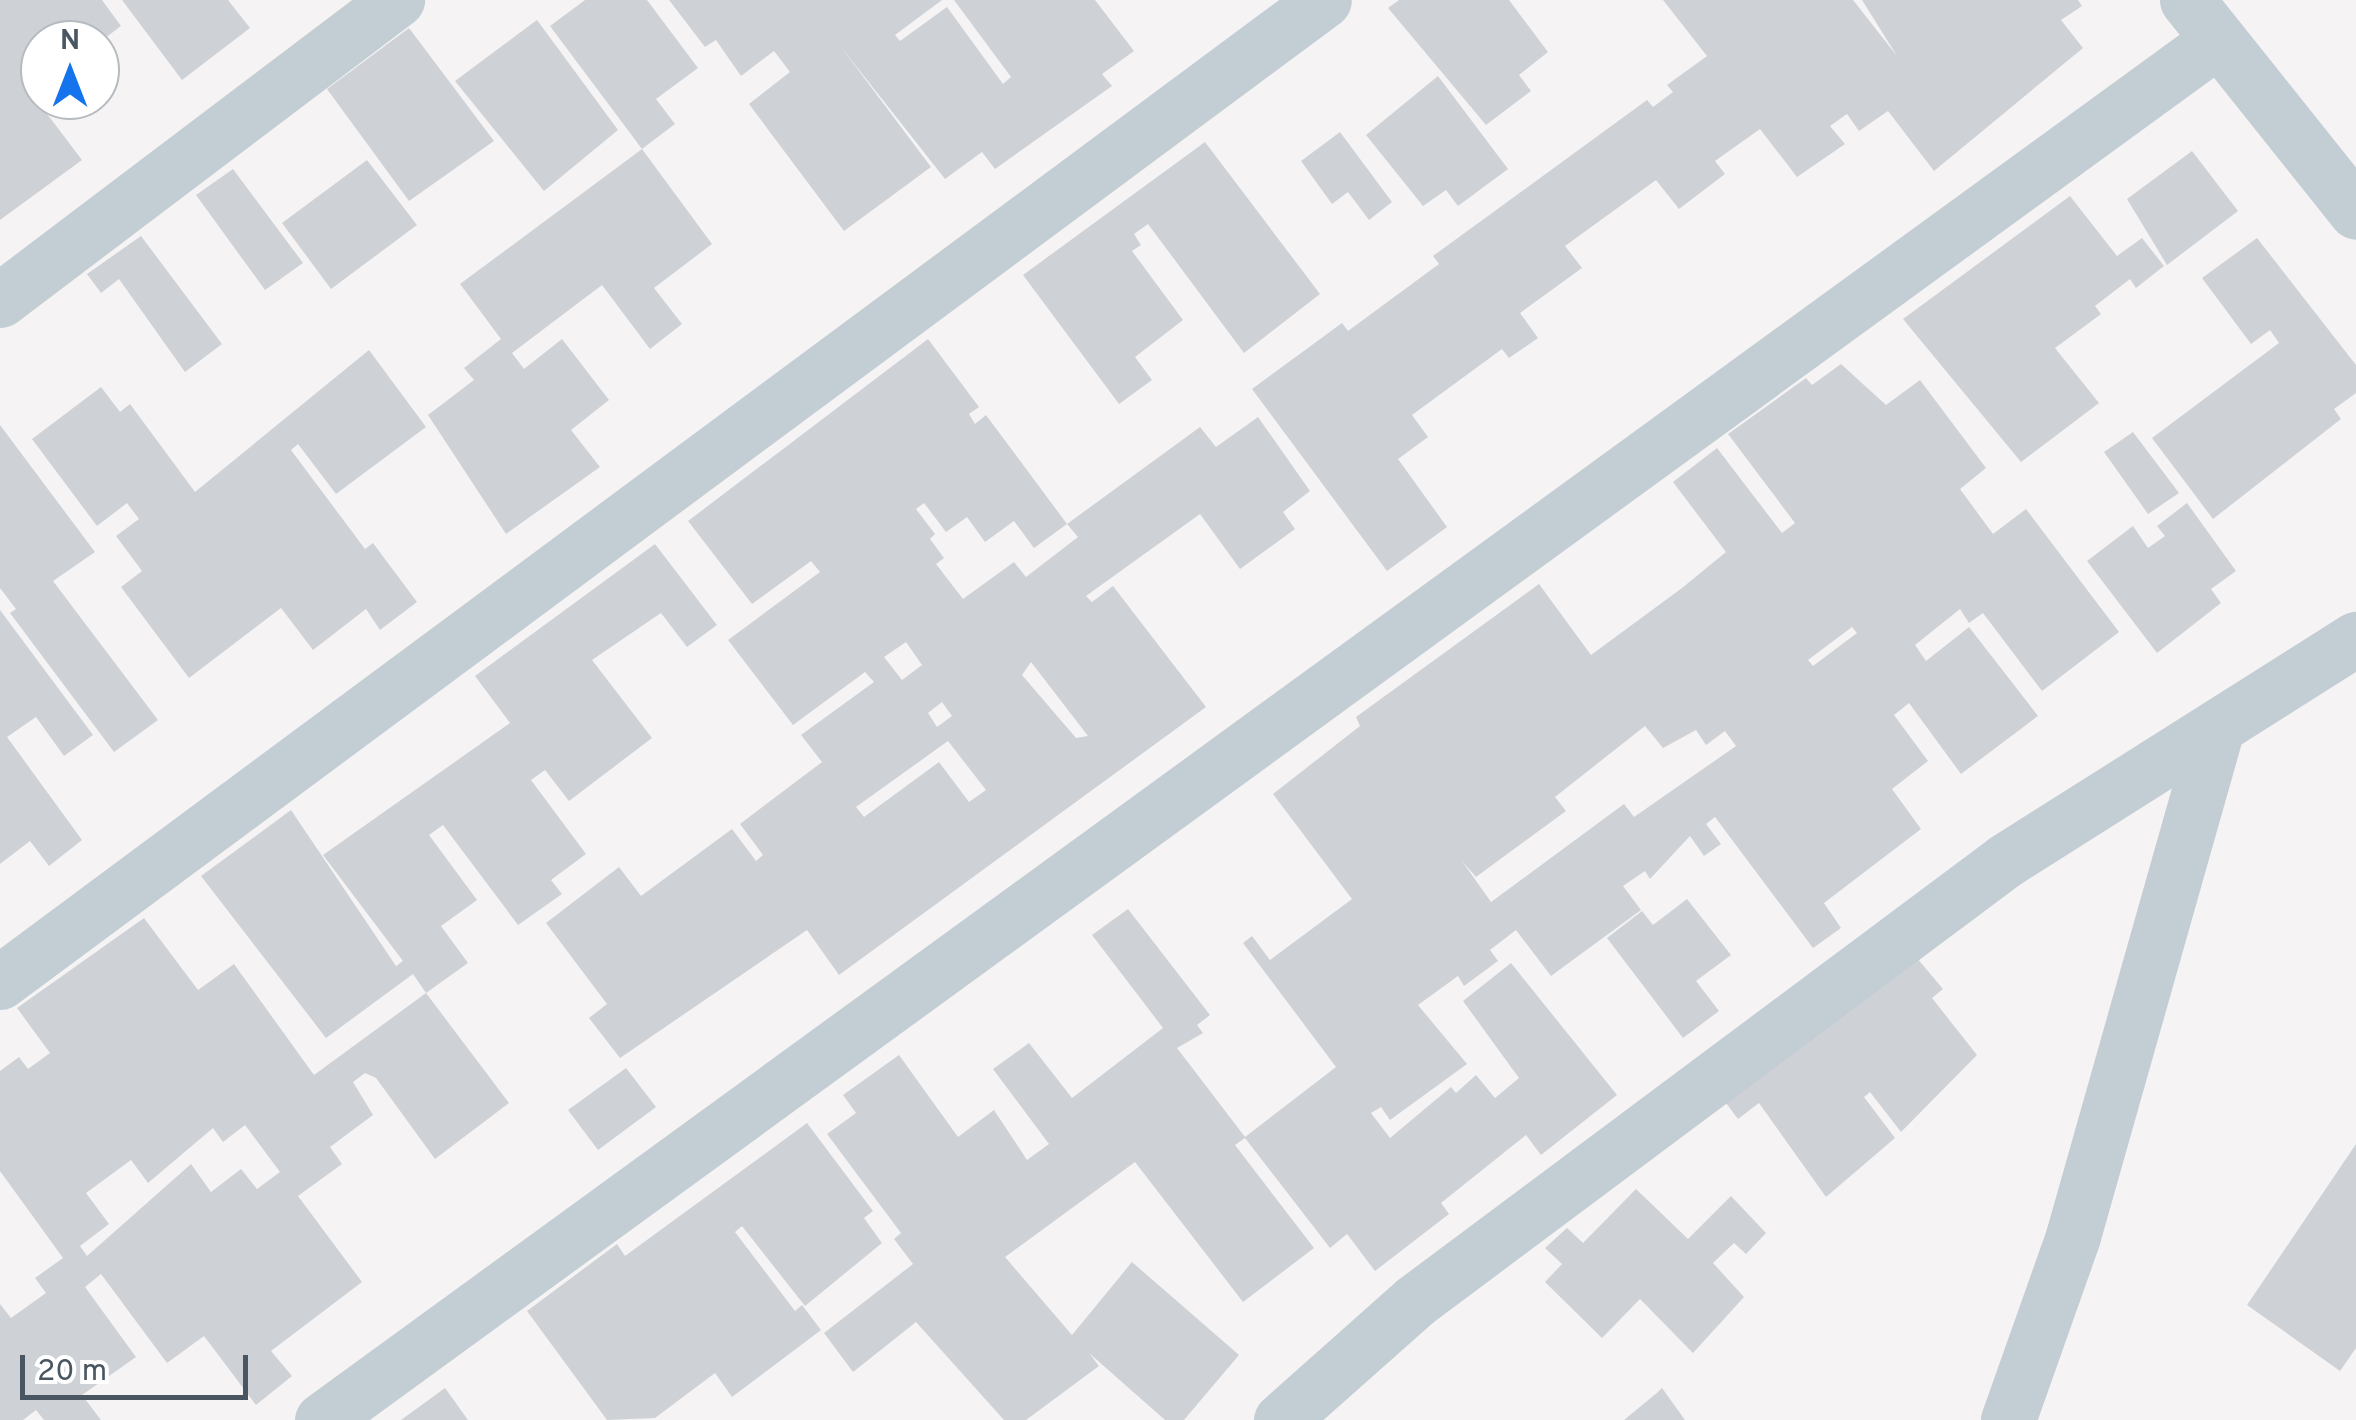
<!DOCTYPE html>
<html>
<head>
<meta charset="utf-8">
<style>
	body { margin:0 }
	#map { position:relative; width:2356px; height:1420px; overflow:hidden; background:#f5f3f3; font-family:Overpass,sans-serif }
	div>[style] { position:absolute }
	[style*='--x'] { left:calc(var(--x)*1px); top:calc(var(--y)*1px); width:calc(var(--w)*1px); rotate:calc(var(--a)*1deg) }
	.building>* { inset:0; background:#ced2d7 }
	.minor>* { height:55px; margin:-27.5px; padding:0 27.5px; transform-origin:27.5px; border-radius:27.5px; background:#c3cdd4 }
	span { translate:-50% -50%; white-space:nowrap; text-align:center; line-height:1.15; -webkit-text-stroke:8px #fff; paint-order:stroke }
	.north { position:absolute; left:20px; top:20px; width:100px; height:100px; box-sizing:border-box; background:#fff; border:2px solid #b6bbc0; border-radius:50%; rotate:0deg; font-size:28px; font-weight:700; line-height:40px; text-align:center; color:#495661 }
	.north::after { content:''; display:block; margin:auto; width:35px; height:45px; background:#1573ed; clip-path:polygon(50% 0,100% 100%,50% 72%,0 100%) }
	.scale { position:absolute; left:20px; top:1355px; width:228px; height:45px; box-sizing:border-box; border:5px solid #495661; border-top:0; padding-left:12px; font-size:30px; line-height:35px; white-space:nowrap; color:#495661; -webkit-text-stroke:8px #fff; paint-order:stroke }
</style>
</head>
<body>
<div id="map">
	<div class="building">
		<div style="clip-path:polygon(0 0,102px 0,121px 26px,100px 42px,40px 40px,40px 87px,32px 94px,82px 160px,0 220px)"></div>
		<div style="clip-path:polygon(122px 0,228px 0,250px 28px,182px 80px)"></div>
		<div style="clip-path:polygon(585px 0,647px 0,698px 68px,656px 99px,675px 124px,642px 149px,550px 26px)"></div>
		<div style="clip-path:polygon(669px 0,942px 0,895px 35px,900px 41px,947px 7px,1003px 84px,1011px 77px,954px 0,1095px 0,1134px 51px,1102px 74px,1112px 86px,995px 169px,982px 152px,945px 179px,841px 47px,931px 167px,844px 231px,749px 104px,790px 72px,774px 51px,741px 76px,716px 40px,705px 47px)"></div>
		<div style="clip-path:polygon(1399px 0,1509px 0,1548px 52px,1519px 75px,1531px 91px,1486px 125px,1388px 8px)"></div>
		<div style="clip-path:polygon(1663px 0,1853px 0,1897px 56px,1862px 0,2078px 0,2082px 6px,2061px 20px,2083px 48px,1934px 171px,1888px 111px,1859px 131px,1847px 114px,1830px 126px,1845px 144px,1797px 177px,1760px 129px,1715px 161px,1725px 174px,1679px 209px,1656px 180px,1565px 246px,1582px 268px,1520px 313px,1538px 338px,1509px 358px,1502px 349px,1412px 415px,1428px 437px,1398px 459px,1447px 527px,1387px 571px,1252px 389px,1342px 323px,1348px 331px,1439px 264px,1433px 256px,1647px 100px,1653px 107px,1673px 92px,1667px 85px,1707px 56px)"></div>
		<div style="clip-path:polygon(537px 20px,618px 130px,544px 191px,455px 81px)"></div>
		<div style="clip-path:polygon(409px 28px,494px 141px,409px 201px,327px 89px)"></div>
		<div style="clip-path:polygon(1438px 76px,1508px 169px,1458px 206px,1446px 190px,1423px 206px,1366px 135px)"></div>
		<div style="clip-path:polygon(1340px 132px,1392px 202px,1369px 220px,1348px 192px,1332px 204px,1301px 161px)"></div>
		<div style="clip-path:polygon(1205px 142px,1320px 294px,1244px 353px,1148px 224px,1134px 234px,1141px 245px,1132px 251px,1183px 320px,1135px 357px,1152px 380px,1119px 404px,1023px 275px)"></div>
		<div style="clip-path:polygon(642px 149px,712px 244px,654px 288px,682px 324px,650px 349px,602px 285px,512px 353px,524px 369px,562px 339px,609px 400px,571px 430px,600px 467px,506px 534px,428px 415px,474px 380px,464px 368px,501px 339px,460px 284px)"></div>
		<div style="clip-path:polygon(2192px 151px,2238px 211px,2167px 265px,2127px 199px)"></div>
		<div style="clip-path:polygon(367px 160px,417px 225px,331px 289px,282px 223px)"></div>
		<div style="clip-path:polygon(233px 169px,303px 263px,265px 290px,196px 195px)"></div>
		<div style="clip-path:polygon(2070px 196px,2117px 256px,2142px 238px,2164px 266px,2136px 288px,2130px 279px,2095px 306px,2101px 314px,2055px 348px,2099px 403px,2021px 462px,1903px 319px)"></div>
		<div style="clip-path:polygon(141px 236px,222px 344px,185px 372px,119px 279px,101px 293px,87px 274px)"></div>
		<div style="clip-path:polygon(2257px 238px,2356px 365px,2356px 393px,2334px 409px,2341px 419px,2213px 519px,2152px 438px,2279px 343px,2270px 330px,2251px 344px,2202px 278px)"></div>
		<div style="clip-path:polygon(evenodd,928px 339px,979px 407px,969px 414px,975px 424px,986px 415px,1067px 524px,1034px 548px,1014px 521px,985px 542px,967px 517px,946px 532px,924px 503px,916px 509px,935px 534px,930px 539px,944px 558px,936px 564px,963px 599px,1014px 562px,1026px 577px,1078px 537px,1067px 524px,1200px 427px,1216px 447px,1258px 417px,1310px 491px,1283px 512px,1295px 529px,1240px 569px,1200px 514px,1086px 596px,1092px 602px,1113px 586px,1206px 707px,839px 975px,807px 930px,620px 1058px,589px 1018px,607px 1004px,546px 923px,619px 867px,641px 896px,732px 829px,756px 861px,763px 855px,740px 824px,822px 762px,801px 735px,874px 682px,865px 672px,793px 725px,728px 640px,820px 572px,811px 561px,752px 604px,688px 521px,928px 339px,906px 642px,922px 665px,902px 680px,884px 657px,906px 642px,928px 339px,1031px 662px,1088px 736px,1076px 738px,1022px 675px,1031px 662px,928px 339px,942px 702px,952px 716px,937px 727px,928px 713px,942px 702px,928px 339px,948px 741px,986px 790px,969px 802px,939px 762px,864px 817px,856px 807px,948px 741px)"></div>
		<div style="clip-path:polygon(369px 350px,426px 427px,336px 494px,298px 444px,291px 450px,365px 549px,373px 543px,417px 602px,380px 630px,366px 609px,313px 650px,281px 608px,189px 678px,121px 587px,142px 571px,116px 536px,139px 519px,127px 503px,97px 526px,32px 439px,101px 387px,120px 412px,130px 404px,195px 492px)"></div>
		<div style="clip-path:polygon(evenodd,1841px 364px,1886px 405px,1920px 380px,1986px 468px,1960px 489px,1993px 534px,2026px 509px,2119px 632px,2042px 691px,1983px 613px,1969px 623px,1960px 609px,1915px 645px,1926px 661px,1969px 627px,2038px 716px,1961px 774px,1909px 703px,1894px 715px,1928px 761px,1892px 789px,1921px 829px,1824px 903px,1841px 928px,1813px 948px,1715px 817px,1706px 824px,1721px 844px,1704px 856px,1690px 836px,1650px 879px,1645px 871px,1623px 886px,1641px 910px,1551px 976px,1516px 930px,1490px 950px,1498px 961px,1464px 986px,1458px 976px,1418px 1005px,1467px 1064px,1390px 1120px,1381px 1107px,1371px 1113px,1390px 1138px,1451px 1087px,1456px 1093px,1476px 1075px,1495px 1098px,1519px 1078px,1463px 1001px,1511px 963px,1617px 1095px,1541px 1155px,1526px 1135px,1441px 1203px,1449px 1214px,1375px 1271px,1347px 1234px,1330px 1248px,1245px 1138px,1235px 1145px,1314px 1248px,1243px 1302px,1135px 1162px,1005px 1257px,1072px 1335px,1132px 1262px,1239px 1355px,1184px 1420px,1165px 1420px,1089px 1353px,1099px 1366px,1026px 1420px,1004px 1420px,916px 1322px,853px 1372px,824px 1333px,913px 1264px,894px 1239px,901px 1233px,827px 1134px,856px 1113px,843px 1095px,899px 1055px,958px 1137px,994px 1110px,1027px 1160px,1049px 1144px,993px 1069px,1029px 1043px,1072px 1098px,1163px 1028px,1092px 935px,1128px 909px,1210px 1015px,1197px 1025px,1203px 1033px,1177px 1048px,1245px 1137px,1336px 1067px,1243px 943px,1252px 936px,1270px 960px,1352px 899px,1273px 794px,1360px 726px,1356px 717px,1539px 584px,1591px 655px,1682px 588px,1726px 552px,1673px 482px,1717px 448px,1782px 533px,1795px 523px,1728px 434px,1806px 378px,1812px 385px,1841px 364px,1852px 627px,1857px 633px,1813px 666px,1808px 660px,1852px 627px,1841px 364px,1645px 726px,1663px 748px,1696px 730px,1706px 745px,1725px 731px,1736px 746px,1634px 817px,1624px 804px,1491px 902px,1462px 861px,1476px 877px,1566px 811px,1555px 797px,1645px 726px)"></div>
		<div style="clip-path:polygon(0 425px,95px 552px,53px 581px,158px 720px,114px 752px,10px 613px,16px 609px,0 588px)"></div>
		<div style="clip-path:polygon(2133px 432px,2179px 493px,2148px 514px,2104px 452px)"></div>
		<div style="clip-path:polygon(2187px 503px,2236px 571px,2211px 589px,2221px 603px,2157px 653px,2087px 561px,2133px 526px,2148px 548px,2165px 536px,2157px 526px)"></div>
		<div style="clip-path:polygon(655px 544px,717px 625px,687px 647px,661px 613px,592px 660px,652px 738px,569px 801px,545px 770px,531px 780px,586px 854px,551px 880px,562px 894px,518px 925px,443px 825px,429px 835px,477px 900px,441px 926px,468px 963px,426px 993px,413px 974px,326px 1038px,201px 876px,291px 810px,396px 966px,403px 961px,323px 855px,510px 723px,475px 676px)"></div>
		<div style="clip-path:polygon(0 610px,93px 735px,64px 756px,36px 717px,7px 737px,82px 840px,49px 866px,30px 841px,0 864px)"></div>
		<div style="clip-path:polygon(1687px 899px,1731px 955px,1696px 981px,1719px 1011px,1683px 1038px,1607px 938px,1642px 911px,1653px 925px)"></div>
		<div style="clip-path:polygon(evenodd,144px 918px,198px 990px,234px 964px,314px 1075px,426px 993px,509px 1103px,435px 1159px,376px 1078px,365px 1073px,353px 1082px,373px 1115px,330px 1147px,342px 1164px,298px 1196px,362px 1282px,271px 1351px,292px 1376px,256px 1405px,204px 1336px,167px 1363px,101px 1274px,85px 1287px,136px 1357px,82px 1395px,101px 1420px,44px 1420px,36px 1410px,23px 1420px,0 1420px,0 1304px,11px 1318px,46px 1293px,35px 1278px,63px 1258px,0 1171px,0 1071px,19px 1057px,28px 1069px,50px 1053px,17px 1008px,144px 918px,245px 1125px,280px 1172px,257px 1189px,241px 1169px,211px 1192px,191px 1164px,87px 1256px,80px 1246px,109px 1224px,86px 1193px,131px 1160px,148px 1183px,213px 1128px,223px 1142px,245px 1125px)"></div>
		<div style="clip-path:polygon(1917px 958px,1943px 989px,1932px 998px,1977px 1055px,1901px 1132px,1870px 1092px,1864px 1097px,1895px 1138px,1826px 1197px,1759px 1103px,1738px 1119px,1723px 1099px)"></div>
		<div style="clip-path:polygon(626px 1068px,656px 1107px,598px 1150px,568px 1110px)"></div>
		<div style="clip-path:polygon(807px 1123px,873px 1211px,864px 1218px,882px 1243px,805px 1306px,742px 1226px,735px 1232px,795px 1311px,802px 1305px,821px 1330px,732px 1397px,715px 1373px,655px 1418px,607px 1420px,527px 1311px,617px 1244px,625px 1256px)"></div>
		<div style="clip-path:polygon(2356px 1144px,2356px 1348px,2340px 1371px,2247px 1305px)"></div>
		<div style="clip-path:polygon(1636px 1189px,1688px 1239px,1731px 1196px,1766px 1233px,1746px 1254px,1734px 1243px,1713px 1263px,1744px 1297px,1693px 1353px,1640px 1299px,1602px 1338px,1545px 1282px,1562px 1264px,1545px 1248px,1567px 1228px,1583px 1243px)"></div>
		<div style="clip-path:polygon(445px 1388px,468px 1420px,401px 1420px)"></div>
		<div style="clip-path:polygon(1662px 1388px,1685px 1420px,1624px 1420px,1658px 1392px)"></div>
	</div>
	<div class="minor">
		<div style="--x:2187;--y:0;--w:271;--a:51.4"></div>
		<div style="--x:0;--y:300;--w:498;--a:-37.1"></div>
		<div style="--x:0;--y:982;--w:1648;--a:-36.56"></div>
		<div style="--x:322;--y:1420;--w:2345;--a:-36.05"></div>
		<div style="--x:1281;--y:1420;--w:179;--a:-41.6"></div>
		<div style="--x:1415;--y:1301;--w:737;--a:-36.73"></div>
		<div style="--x:2006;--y:860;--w:414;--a:-32.3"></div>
		<div style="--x:2008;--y:1420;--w:195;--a:-70.5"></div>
		<div style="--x:2073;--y:1236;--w:521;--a:-74.18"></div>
	</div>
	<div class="north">N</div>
	<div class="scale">20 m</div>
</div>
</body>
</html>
